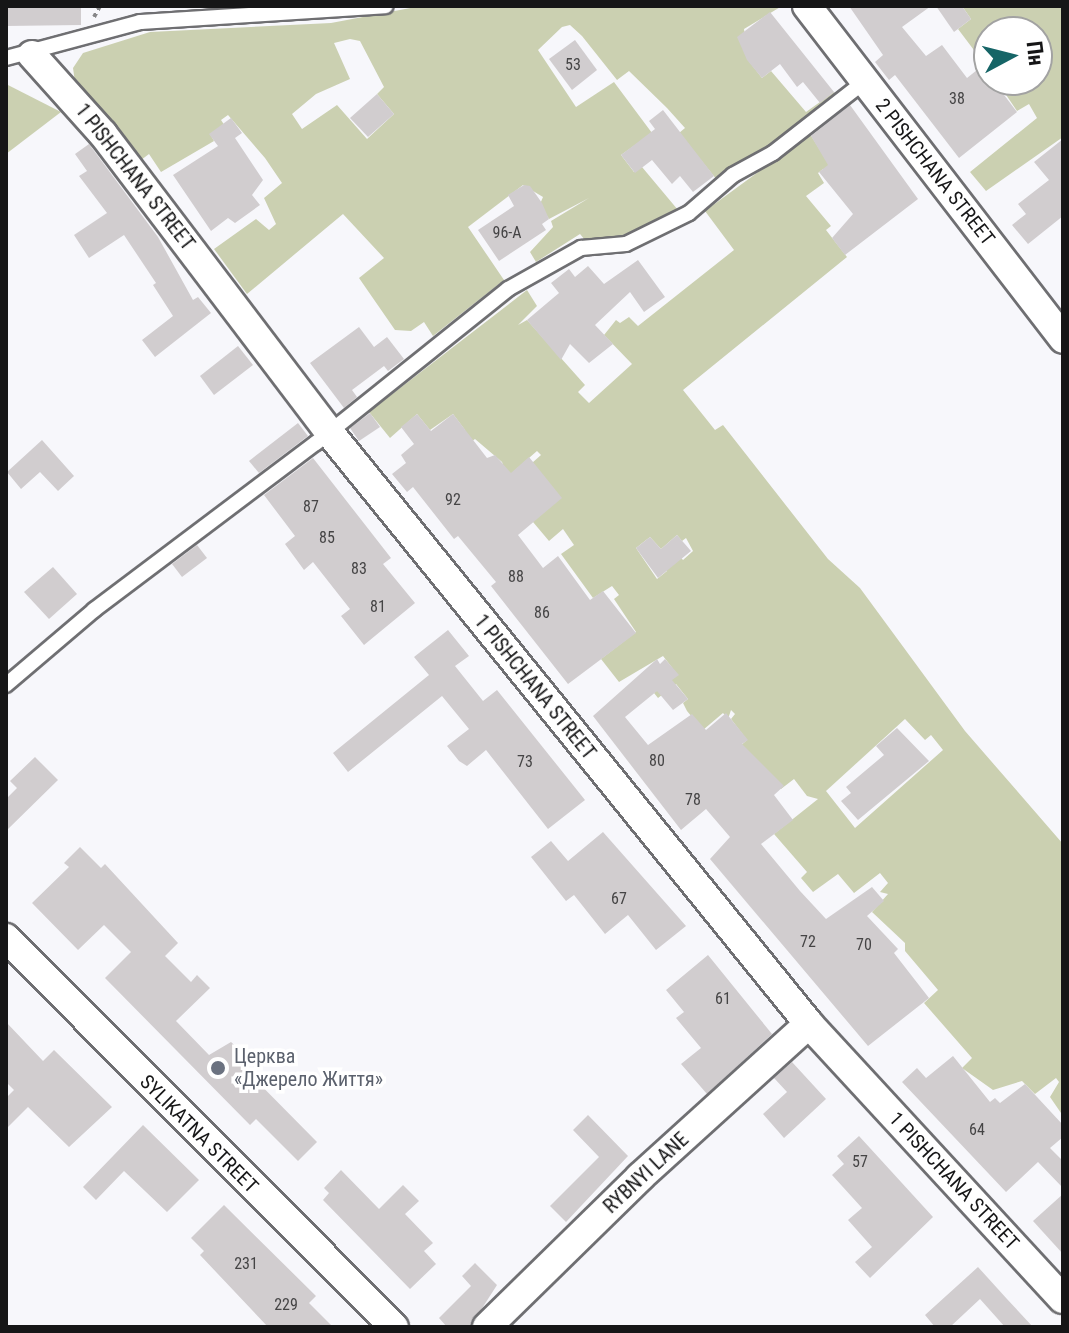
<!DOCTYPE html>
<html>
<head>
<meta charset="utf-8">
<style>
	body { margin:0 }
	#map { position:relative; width:1069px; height:1333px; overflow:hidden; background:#f7f7fb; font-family:"Roboto Condensed",sans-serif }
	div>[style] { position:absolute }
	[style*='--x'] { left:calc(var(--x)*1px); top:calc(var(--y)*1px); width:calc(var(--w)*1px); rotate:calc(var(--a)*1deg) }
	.green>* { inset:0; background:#cbd0b1 }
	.building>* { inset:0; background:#d1cdcf }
	.path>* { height:4px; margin-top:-2px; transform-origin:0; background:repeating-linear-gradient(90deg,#868688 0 4px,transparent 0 8px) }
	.roads { filter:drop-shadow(2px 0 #6f6f72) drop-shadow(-2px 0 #6f6f72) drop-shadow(0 2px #6f6f72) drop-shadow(0 -2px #6f6f72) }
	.lane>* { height:14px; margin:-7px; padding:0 7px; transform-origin:7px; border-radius:7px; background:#fff }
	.street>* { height:28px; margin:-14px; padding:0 14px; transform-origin:14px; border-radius:14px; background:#fff }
	.dots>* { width:22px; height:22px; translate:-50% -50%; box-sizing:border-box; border:4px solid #fff; border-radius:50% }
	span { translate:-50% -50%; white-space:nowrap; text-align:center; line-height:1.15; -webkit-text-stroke:7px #fff; paint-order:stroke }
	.number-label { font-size:16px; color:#454445 }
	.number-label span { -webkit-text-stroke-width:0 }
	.street-label { font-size:20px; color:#161617 }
	.worship-label { font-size:20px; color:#5b616d }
	.left { translate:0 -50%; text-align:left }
	.frame { position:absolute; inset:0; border:8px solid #161617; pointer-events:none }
	.north { position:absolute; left:973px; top:16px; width:80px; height:80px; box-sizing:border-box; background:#fff; border:2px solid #a2a2a2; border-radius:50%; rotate:83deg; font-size:22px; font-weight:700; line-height:32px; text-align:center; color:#161617 }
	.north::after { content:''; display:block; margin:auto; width:28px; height:36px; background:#166567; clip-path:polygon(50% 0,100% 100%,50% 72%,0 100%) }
</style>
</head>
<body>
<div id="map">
	<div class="green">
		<div style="clip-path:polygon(evenodd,421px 6px,782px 6px,744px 29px,748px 60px,762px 78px,771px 71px,806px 112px,834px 92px,839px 98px,717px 180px,679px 133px,685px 128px,667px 108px,629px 71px,617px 80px,582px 36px,570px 25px,562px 27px,538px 50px,576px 107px,614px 82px,652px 133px,621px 155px,634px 172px,642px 167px,678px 210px,623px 235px,585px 240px,580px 234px,536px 262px,530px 252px,553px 227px,551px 221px,589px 198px,549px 219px,540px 204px,543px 197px,523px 185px,468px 227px,504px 280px,433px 336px,424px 322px,411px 331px,395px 330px,359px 278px,384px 258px,343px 214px,247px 294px,214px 249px,256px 219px,269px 230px,276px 224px,264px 198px,282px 183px,265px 158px,228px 115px,221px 120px,227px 129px,210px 134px,214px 141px,161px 172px,149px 154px,141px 160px,82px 87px,76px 89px,73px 68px,83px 53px,150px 32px,331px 23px,421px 6px,350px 39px,360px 41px,384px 87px,377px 94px,394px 114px,367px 139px,337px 105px,302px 129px,292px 114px,316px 94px,350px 79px,334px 43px,350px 39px)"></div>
		<div style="clip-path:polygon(962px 6px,1063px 6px,1063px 137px,986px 191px,970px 172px,1037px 118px,1029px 104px,1017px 111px,996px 80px,1037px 80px,1037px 32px,989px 32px,989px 70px,958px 29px,971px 19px)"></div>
		<div style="clip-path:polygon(6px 84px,61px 112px,6px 154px)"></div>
		<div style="clip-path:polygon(evenodd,810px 134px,835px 174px,823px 169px,818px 173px,824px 183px,806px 196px,831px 226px,826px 230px,847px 257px,683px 390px,715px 430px,723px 425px,828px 559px,860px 588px,965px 731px,1063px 844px,1061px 1113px,1050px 1097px,1059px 1082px,1056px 1078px,1035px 1094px,1022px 1081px,993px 1090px,962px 1068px,972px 1058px,924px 1003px,938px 990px,905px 951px,905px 943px,872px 912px,888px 894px,880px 892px,888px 883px,880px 873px,854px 893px,838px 874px,813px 892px,801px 878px,807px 872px,774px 834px,818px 799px,807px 796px,794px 779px,781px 789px,739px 747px,747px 740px,731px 719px,735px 714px,731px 710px,728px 719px,723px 713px,703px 730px,687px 711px,683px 703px,688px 699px,676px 684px,658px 698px,654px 693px,677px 674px,663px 656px,619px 682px,601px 659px,636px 632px,614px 599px,619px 595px,612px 586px,593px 598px,561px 554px,574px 545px,563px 529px,549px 541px,533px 522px,523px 471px,541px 455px,537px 451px,507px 477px,502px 462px,475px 439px,463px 448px,465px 430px,453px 414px,430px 430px,417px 414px,390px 438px,369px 412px,527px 290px,537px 306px,518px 325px,527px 320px,585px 385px,578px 392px,589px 403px,632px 364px,604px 335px,616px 320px,620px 323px,629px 317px,638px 326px,734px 250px,705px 211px,810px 134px,677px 535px,682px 541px,686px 538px,693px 551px,683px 560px,676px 552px,662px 564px,667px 571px,657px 579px,636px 548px,650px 537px,661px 549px,677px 535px,810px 134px,905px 719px,925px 740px,931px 735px,943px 750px,855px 828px,826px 791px,905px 719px)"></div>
	</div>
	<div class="building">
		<div style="clip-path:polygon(6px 6px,81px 6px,81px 25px,6px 26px)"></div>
		<div style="clip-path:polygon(849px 6px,931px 6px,902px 27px,926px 56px,942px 45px,967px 78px,982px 66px,1017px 112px,959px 158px,895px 75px,889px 80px,875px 62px,883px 55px)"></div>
		<div style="clip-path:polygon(936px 6px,962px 6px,971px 19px,954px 32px)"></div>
		<div style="clip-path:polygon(770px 12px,834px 92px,820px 103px,803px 82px,797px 87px,780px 64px,762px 78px,747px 60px,737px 37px)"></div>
		<div style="clip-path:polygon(575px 40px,597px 70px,572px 90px,549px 59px)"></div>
		<div style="clip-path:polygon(377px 94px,394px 114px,368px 137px,350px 118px)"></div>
		<div style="clip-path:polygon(850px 105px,918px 199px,845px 255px,832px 238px,853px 214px,819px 172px,828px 165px,811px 136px)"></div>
		<div style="clip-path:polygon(663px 110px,714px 176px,693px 192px,680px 176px,672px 184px,652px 160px,635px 173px,621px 155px,655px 129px,649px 121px)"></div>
		<div style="clip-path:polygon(231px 118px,242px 133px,235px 138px,263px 180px,252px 195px,260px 205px,235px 223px,228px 218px,211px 231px,173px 175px,218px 146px,209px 134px)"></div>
		<div style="clip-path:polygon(1063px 139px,1063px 216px,1028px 244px,1012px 225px,1026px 214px,1018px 204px,1049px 180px,1034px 162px)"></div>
		<div style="clip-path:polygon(89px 144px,158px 237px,193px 300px,198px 297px,211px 313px,155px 357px,142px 340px,173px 316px,153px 285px,156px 283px,124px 235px,89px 258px,74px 235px,107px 213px,79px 176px,87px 171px,75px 154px)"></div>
		<div style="clip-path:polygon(524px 185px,530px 186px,542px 203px,549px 219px,542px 224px,546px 230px,499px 261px,478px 230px,514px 206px,508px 195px)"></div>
		<div style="clip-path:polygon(638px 260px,665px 297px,644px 312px,630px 292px,595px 325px,613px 344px,589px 363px,570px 344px,561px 360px,527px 320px,559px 293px,551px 283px,569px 269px,575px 277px,588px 266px,604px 284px)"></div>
		<div style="clip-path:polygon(359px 327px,374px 347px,387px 337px,404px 359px,388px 371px,384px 366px,352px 390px,357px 397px,344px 408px,310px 363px)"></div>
		<div style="clip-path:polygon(238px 346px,253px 365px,214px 395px,200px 376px)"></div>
		<div style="clip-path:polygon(370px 413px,380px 427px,359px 441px,350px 428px)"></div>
		<div style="clip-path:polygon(417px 414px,431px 431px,453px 414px,487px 458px,495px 455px,511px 473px,529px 457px,562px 498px,518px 535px,543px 568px,558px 556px,590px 600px,603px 591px,636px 633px,568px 684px,491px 586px,496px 582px,458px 536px,454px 539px,413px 487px,407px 492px,392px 474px,406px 463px,401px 455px,414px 444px,401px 427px)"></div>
		<div style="clip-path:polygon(298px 423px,308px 436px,259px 473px,249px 461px)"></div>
		<div style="clip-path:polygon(42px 440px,74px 476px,58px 491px,40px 472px,21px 489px,7px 472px)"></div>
		<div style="clip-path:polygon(313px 458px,391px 558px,383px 564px,415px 603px,364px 645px,341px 616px,350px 609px,313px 562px,304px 570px,285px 544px,295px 536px,264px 495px)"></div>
		<div style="clip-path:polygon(677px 535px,691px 551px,658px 578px,636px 548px,650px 537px,661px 549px)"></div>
		<div style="clip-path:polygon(197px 545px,207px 558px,182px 577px,172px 564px)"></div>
		<div style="clip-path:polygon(53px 567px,77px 594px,49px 619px,24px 592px)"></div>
		<div style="clip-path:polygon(448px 630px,469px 656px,455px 666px,483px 701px,497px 690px,585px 800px,548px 829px,486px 750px,467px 766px,459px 761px,447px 746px,469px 729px,442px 696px,348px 772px,333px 753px,429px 675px,414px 657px)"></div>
		<div style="clip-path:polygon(657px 659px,660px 664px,665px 659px,679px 675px,672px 680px,688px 699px,673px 710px,657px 691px,625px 717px,648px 745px,692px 714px,706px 730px,726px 713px,748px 740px,742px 744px,784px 786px,774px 795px,793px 820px,761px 844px,800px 891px,826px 919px,872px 887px,884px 901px,867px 916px,898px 949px,894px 953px,929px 998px,868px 1046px,710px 859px,730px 837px,706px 809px,681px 830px,593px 716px)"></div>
		<div style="clip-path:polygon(897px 728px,929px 761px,858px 820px,841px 801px,851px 793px,846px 787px,884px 755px,876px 746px)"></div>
		<div style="clip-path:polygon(35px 757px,58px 780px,6px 831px,6px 799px,17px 788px,10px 781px)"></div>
		<div style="clip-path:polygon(603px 832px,686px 926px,656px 950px,628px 915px,605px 934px,574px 895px,566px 901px,531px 857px,551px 841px,568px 861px)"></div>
		<div style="clip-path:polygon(80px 847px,101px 868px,105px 864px,178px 943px,165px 956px,191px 982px,197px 975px,210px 988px,176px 1021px,209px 1055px,231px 1042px,245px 1055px,238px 1062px,317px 1142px,298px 1161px,256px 1119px,250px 1125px,105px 978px,131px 952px,104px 925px,78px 950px,32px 903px,69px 867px,64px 863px)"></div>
		<div style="clip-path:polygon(708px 955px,772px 1034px,707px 1094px,681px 1064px,701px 1048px,676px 1018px,684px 1012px,666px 990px)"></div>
		<div style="clip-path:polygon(6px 1022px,43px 1061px,54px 1050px,112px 1107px,69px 1147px,28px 1107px,6px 1129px,6px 1098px,14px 1090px,6px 1082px)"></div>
		<div style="clip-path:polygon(953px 1056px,990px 1102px,995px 1098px,1000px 1103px,1025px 1084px,1063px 1125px,1063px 1137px,1050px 1148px,1063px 1161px,1063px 1188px,1038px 1162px,1006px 1192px,902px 1082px,917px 1068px,926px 1078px)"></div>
		<div style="clip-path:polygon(792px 1062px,826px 1099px,784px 1138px,763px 1114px,787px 1092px,774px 1078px)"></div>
		<div style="clip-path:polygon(588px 1115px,628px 1156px,566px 1222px,550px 1206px,599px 1157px,573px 1130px)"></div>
		<div style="clip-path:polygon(143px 1125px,199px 1180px,167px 1212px,124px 1171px,96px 1200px,83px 1187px)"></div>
		<div style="clip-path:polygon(859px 1136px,933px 1217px,870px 1278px,855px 1262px,872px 1247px,848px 1220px,862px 1208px,832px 1175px,844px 1164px,837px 1156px)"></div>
		<div style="clip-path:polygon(341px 1170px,379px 1209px,403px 1185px,419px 1201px,405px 1214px,433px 1243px,424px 1251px,436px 1264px,410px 1289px,323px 1200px,329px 1193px,324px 1188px)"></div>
		<div style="clip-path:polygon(1063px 1194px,1063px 1254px,1033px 1221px)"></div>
		<div style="clip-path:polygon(224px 1205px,316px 1296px,309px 1303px,333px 1327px,268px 1327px,200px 1255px,204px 1251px,191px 1238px)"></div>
		<div style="clip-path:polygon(475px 1263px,497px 1285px,470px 1327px,447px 1327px,439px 1318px,471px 1286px,462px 1276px)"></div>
		<div style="clip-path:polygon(978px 1267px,1007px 1299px,1033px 1327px,1005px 1327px,980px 1299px,950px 1327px,935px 1327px,925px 1315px)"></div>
	</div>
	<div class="path">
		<div style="--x:94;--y:17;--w:13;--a:-61"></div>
	</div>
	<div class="roads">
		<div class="lane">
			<div style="--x:6;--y:58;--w:139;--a:-15"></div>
			<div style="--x:140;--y:22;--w:246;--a:-3.7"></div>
			<div style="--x:6;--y:685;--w:116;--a:-40.4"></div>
			<div style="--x:94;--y:610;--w:278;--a:-37"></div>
			<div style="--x:316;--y:443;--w:246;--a:-38.7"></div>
			<div style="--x:508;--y:289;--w:84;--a:-29.3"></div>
			<div style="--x:581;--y:248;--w:45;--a:-5.1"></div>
			<div style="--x:626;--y:244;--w:70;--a:-26.2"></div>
			<div style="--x:689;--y:213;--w:58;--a:-40.8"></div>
			<div style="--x:733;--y:175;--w:46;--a:-28.8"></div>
			<div style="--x:773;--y:153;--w:117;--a:-38"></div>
		</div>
		<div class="street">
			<div style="--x:807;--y:6;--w:420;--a:52.4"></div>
			<div style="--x:32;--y:55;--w:106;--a:48.1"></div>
			<div style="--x:103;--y:134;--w:374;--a:52.8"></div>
			<div style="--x:329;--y:432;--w:762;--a:50.96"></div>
			<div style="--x:809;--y:1024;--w:374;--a:47.3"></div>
			<div style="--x:6;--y:938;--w:549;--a:45.07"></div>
			<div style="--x:487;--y:1327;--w:214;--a:-44.4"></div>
			<div style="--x:640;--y:1177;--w:228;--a:-42.2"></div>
		</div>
	</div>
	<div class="dots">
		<div style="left:218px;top:1068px;background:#6b7280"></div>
	</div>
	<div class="number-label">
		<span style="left:573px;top:65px">53</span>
		<span style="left:957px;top:99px">38</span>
		<span style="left:507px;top:233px">96-А</span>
		<span style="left:453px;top:500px">92</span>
		<span style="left:311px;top:507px">87</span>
		<span style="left:327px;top:538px">85</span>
		<span style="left:359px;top:569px">83</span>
		<span style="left:516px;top:577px">88</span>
		<span style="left:378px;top:607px">81</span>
		<span style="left:542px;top:613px">86</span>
		<span style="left:657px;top:761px">80</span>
		<span style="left:525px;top:762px">73</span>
		<span style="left:693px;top:800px">78</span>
		<span style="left:619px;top:899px">67</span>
		<span style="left:808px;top:942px">72</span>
		<span style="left:864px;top:945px">70</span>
		<span style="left:723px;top:999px">61</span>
		<span style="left:977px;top:1130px">64</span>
		<span style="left:860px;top:1162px">57</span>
		<span style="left:246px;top:1264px">231</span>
		<span style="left:286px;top:1305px">229</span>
	</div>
	<div class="street-label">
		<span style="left:935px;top:172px;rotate:52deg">2 PISHCHANA STREET</span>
		<span style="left:135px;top:177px;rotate:52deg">1 PISHCHANA STREET</span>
		<span style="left:535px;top:687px;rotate:51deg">1 PISHCHANA STREET</span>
		<span style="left:199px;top:1134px;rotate:45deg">SYLIKATNA STREET</span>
		<span style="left:646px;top:1173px;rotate:-43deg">RYBNYI LANE</span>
		<span style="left:954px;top:1181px;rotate:47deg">1 PISHCHANA STREET</span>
	</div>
	<div class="worship-label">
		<span class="left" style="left:234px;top:1068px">Церква<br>«Джерело Життя»</span>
	</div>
	<div class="frame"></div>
	<div class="north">Пн</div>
</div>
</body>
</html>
